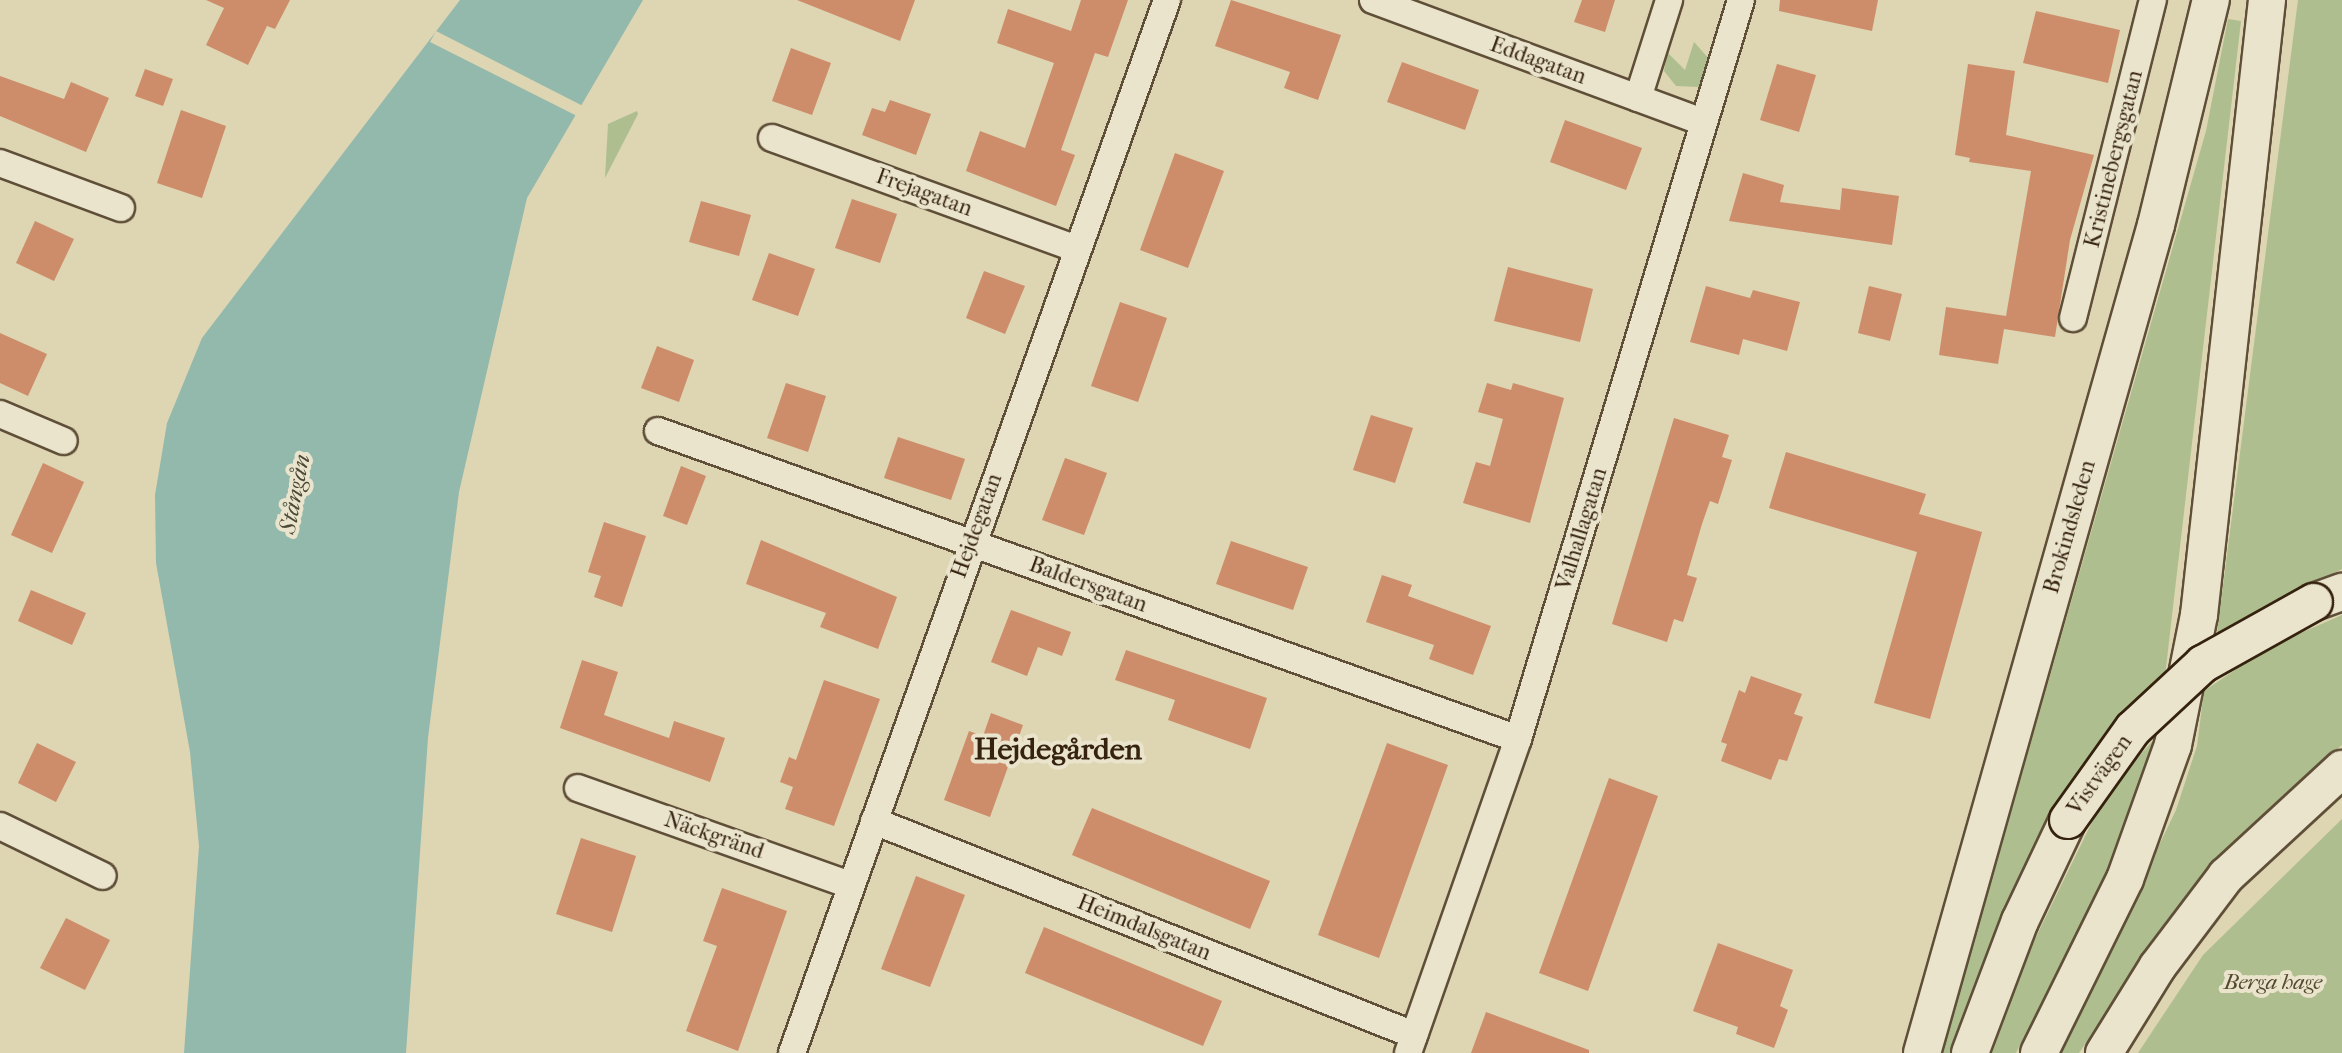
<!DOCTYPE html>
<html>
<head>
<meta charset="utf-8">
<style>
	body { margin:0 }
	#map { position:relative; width:2342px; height:1053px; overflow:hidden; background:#ded5b2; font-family:"IM FELL French Canon",serif }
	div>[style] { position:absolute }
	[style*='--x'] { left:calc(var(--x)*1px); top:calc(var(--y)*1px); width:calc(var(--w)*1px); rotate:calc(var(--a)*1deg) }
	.green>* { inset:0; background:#aebe8e }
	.water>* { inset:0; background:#93b9ad }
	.pier>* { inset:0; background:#ded5b2 }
	.building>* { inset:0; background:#ce8d6a }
	.roads { filter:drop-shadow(2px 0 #5f4f38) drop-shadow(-2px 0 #5f4f38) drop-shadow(0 2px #5f4f38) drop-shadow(0 -2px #5f4f38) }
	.street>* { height:26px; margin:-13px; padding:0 13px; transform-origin:13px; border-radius:13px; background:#eae4cd }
	.secondary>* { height:36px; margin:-18px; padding:0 18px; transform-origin:18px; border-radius:18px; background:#eae4cd }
	.bridges { filter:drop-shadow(2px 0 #35220f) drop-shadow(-2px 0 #35220f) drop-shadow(0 2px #35220f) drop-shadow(0 -2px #35220f) }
	.secondary-bridge>* { height:36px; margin:-18px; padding:0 18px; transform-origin:18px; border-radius:18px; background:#eae4cd }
	span { translate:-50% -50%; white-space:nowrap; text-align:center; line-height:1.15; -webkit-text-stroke:8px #eae4cd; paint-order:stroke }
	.street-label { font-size:22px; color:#35220f }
	.park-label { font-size:22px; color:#53492f; font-style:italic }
	.water-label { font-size:24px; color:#4c4836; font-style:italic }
	.district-label { font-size:30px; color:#35220f; font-weight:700 }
</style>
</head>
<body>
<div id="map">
	<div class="green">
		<div style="clip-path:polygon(2298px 0,2342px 0,2342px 569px,2217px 633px)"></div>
		<div style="clip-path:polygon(2228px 19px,2241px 21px,2165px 676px,2097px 747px,2047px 821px,2001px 918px,1950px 1053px,1942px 1053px,2206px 131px)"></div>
		<div style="clip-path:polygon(1694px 42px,1711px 61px,1708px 77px,1699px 87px,1676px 86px,1664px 71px,1667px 52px,1685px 70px)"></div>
		<div style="clip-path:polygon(637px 111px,638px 114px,605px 178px,608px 124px)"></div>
		<div style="clip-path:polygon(2342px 615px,2342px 745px,2231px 845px,2177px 908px,2079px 1053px,2059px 1053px,2176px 810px,2197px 746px,2204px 691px,2269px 647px)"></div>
		<div style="clip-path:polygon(2157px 736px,2118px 850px,2016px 1053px,1992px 1053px,2034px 941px,2095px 816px,2115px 783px)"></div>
		<div style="clip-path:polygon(2342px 819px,2342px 1053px,2138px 1053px,2203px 955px)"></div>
	</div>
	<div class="water">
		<div style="clip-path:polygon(460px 0,643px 0,527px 198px,459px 492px,428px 738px,406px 1053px,184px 1053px,199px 846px,190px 752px,156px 563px,155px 495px,167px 423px,202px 338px)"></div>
	</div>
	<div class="pier">
		<div style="clip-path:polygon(436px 31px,585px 107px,579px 117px,430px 42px)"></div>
	</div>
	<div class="building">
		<div style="clip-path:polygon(206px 0,290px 0,275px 29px,267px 26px,248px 65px,206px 45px,224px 8px)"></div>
		<div style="clip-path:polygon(797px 0,915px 0,900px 41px)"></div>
		<div style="clip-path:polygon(1081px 0,1128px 0,1108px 57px,1095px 53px,1061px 150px,1075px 155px,1056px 206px,966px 171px,980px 131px,1025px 148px,1054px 63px,997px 43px,1008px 9px,1071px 31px)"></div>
		<div style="clip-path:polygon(1231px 0,1341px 35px,1318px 100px,1284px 88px,1290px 72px,1215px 46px)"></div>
		<div style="clip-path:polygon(1582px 0,1615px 0,1605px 32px,1574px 22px)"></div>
		<div style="clip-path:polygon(1780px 0,1878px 0,1872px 31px,1779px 11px)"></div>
		<div style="clip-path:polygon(2036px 11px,2120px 30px,2108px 83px,2023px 63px)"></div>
		<div style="clip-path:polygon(791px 48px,831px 63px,812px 115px,772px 101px)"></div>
		<div style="clip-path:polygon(1402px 62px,1479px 90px,1465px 130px,1387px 102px)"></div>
		<div style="clip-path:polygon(1777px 64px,1816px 75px,1799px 132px,1760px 120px)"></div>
		<div style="clip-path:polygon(1968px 64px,2015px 71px,2006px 135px,2094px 155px,2070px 240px,2055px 337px,2004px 329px,1998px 364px,1939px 355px,1946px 307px,2006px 316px,2031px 171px,1969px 162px,1970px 158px,1955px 155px)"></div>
		<div style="clip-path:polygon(145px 69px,173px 79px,163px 106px,135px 96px)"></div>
		<div style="clip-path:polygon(0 76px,64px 99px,71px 82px,109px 98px,86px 152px,0 116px)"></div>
		<div style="clip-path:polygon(890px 100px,931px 114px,916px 155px,862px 135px,872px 108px,885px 112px)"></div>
		<div style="clip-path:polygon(181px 110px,226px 126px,202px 198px,157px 183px)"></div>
		<div style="clip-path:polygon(1565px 120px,1642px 148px,1626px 190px,1550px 162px)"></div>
		<div style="clip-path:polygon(1175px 153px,1224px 171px,1188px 268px,1140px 250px)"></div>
		<div style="clip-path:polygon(1743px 173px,1784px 185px,1780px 202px,1840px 210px,1842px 188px,1899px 196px,1892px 245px,1729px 221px)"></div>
		<div style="clip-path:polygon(852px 199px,897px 214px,880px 263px,835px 248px)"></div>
		<div style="clip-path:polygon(701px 201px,751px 215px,739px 256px,689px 242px)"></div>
		<div style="clip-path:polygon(35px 221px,74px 239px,54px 281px,16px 263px)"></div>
		<div style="clip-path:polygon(769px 253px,815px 269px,798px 316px,752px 300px)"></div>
		<div style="clip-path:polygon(1508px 267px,1593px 289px,1580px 342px,1494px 321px)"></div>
		<div style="clip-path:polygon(984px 271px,1025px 286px,1005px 334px,966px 318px)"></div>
		<div style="clip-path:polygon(1706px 286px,1750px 298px,1753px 290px,1800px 302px,1787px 351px,1743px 339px,1739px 355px,1690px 342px)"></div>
		<div style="clip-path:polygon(1869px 286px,1902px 294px,1890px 341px,1858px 333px)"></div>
		<div style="clip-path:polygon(1120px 302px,1167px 318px,1138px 402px,1091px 386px)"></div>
		<div style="clip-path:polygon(0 333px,47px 354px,28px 396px,0 383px)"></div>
		<div style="clip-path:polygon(657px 346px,694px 360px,679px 402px,641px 388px)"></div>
		<div style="clip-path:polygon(786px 383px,826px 396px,808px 452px,767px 438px)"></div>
		<div style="clip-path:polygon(1487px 383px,1511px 390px,1513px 383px,1564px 398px,1530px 523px,1463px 503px,1476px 462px,1490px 466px,1503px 419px,1478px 412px)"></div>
		<div style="clip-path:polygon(1371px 415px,1413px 428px,1395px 483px,1353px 470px)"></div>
		<div style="clip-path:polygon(1674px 418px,1729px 435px,1722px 457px,1732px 460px,1718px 504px,1710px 501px,1702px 524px,1687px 575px,1697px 578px,1683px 622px,1674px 619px,1667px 642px,1612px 624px)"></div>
		<div style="clip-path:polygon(898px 437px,965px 459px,951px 500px,884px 478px)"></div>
		<div style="clip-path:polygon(1786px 452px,1926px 494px,1919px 514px,1982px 532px,1930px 719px,1874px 703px,1917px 552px,1769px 508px)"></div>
		<div style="clip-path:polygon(1065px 458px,1107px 473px,1084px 535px,1042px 520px)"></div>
		<div style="clip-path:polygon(43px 463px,84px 482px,52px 553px,11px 535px)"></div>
		<div style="clip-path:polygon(681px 466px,706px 476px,687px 525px,663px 516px)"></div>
		<div style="clip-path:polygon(604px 522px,646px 536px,622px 607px,594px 597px,601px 576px,588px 572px)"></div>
		<div style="clip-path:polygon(761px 540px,897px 597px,878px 649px,820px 627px,826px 613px,746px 584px)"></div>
		<div style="clip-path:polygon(1231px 541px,1308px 567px,1293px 610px,1216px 584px)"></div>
		<div style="clip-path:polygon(1382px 575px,1412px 585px,1408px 596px,1491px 626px,1473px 675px,1429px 659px,1434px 645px,1366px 622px)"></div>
		<div style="clip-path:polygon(31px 590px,86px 613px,72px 645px,18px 621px)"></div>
		<div style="clip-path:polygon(1011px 610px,1071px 632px,1062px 656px,1038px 647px,1027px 676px,991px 662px)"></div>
		<div style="clip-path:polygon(1126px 650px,1267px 698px,1250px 749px,1168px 720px,1175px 700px,1115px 680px)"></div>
		<div style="clip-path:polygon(582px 660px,618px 672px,604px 715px,669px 738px,674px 721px,725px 738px,710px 782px,560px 728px)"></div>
		<div style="clip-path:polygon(1751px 676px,1802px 694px,1794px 714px,1803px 717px,1787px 761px,1779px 759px,1771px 780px,1721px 761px,1727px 744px,1721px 742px,1739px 690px,1745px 693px)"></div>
		<div style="clip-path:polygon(824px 680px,880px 699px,834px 826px,785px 809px,793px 787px,780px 782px,789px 757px,796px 760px)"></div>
		<div style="clip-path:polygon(991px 713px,1023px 725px,990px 817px,944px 800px,969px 731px,983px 736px)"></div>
		<div style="clip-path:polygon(37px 743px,76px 762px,56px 802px,18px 783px)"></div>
		<div style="clip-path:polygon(1387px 743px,1448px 765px,1379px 958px,1318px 935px)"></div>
		<div style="clip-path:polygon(1609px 778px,1658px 796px,1588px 991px,1539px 973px)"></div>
		<div style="clip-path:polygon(1092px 808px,1270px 881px,1250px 929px,1072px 855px)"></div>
		<div style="clip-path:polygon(581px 838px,636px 856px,612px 932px,556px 914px)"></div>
		<div style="clip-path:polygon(916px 876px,965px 895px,930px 987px,881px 969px)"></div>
		<div style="clip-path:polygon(722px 888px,787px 911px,738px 1051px,686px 1031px,717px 946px,703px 941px)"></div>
		<div style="clip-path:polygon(66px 918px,110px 940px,85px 990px,40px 968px)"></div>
		<div style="clip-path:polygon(1044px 927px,1222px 1001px,1203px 1046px,1025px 973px)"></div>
		<div style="clip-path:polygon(1718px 943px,1793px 970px,1780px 1006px,1788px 1010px,1774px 1048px,1736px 1034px,1738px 1027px,1693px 1011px)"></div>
		<div style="clip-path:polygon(1486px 1012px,1589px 1050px,1589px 1053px,1471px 1053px)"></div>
	</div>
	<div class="roads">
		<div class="street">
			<div style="--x:1373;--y:0;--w:352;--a:20.3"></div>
			<div style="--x:1638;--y:98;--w:103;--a:-72.4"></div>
			<div style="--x:772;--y:138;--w:325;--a:20"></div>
			<div style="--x:0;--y:163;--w:129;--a:20.4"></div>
			<div style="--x:2073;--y:318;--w:328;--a:-75.9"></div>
			<div style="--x:0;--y:414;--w:69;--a:22.9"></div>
			<div style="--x:658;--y:431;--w:913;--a:19.7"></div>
			<div style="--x:578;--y:788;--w:290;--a:19.6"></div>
			<div style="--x:874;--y:821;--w:581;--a:21.62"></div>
			<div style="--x:0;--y:826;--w:114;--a:25.9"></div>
			<div style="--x:792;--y:1053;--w:1118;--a:-70.4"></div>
			<div style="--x:1408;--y:1053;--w:333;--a:-70.7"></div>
			<div style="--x:1518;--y:739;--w:772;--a:-73.21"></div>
		</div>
		<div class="secondary">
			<div style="--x:2314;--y:602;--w:30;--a:-20"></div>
			<div style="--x:1922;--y:1053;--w:860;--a:-74.22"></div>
			<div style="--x:2156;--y:225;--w:232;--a:-76.3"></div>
			<div style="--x:1970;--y:1053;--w:141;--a:-69.3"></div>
			<div style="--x:2020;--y:921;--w:112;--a:-64.6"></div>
			<div style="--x:2039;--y:1053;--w:194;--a:-63.7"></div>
			<div style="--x:2125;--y:879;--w:142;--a:-70.3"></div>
			<div style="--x:2173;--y:745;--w:133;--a:-78.7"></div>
			<div style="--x:2199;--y:615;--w:619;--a:-83.69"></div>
			<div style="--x:2104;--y:1053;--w:102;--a:-58.2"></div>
			<div style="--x:2158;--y:966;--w:113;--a:-52.9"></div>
			<div style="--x:2226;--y:876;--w:158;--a:-42.7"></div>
		</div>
	</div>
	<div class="bridges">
		<div class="secondary-bridge">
			<div style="--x:2068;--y:820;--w:112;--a:-54.5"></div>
			<div style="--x:2133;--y:729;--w:96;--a:-42.9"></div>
			<div style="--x:2203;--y:664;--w:127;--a:-29.2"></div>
		</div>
	</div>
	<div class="street-label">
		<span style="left:1538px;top:61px;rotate:20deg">Eddagatan</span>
		<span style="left:2114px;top:159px;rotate:-76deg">Kristinebergsgatan</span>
		<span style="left:924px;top:193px;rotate:20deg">Frejagatan</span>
		<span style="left:977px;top:526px;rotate:-70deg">Hejdegatan</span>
		<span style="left:2070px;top:527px;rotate:-74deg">Brokindsleden</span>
		<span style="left:1582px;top:529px;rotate:-73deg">Valhallagatan</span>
		<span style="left:1088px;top:585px;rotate:20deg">Baldersgatan</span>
		<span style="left:2100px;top:775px;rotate:-54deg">Vistvägen</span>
		<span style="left:714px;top:836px;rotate:19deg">Näckgränd</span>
		<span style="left:1144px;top:928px;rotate:22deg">Heimdalsgatan</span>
	</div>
	<div class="park-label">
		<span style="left:2273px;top:983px">Berga hage</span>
	</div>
	<div class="water-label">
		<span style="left:295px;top:494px;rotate:-79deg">Stångån</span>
	</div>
	<div class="district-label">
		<span style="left:1058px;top:750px">Hejdegården</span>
	</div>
</div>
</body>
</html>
